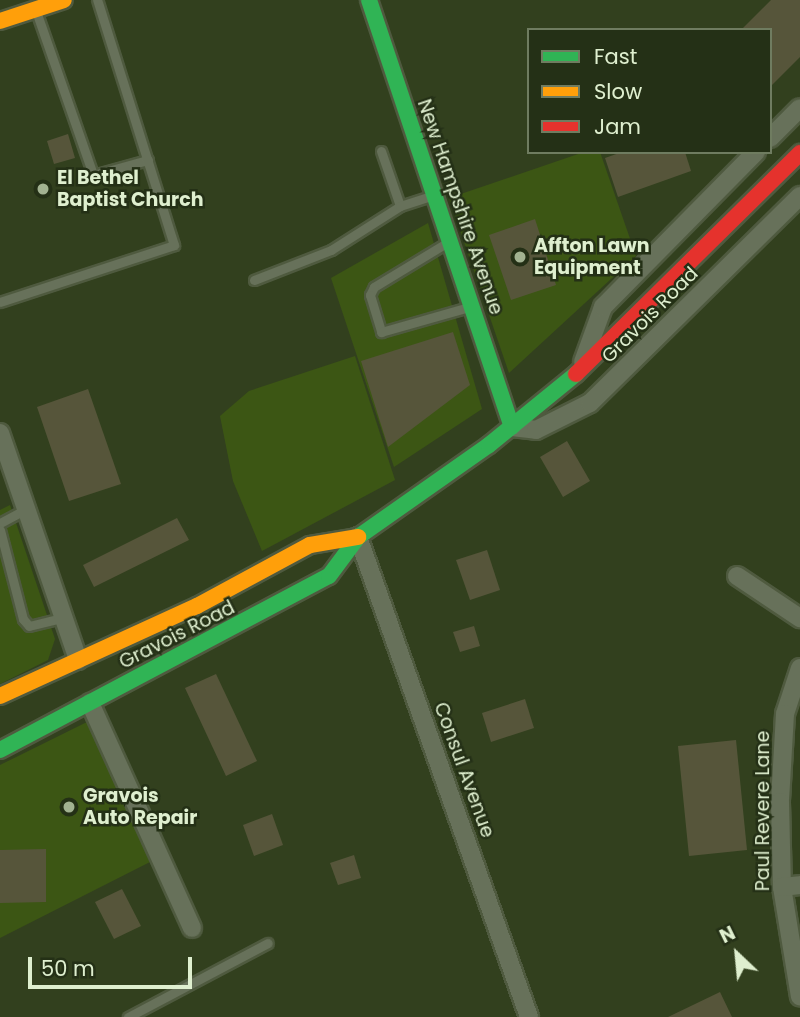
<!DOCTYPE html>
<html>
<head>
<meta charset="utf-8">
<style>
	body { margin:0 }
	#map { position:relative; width:800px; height:1017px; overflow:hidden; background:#32401e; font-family:Poppins,sans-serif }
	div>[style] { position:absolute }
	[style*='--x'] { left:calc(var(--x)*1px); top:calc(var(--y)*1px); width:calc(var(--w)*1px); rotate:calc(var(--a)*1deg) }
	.built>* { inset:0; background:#3c5614 }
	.building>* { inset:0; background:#56553a }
	.roads { filter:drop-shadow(2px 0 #4f5a3f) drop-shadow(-2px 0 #4f5a3f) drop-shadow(0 2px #4f5a3f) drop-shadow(0 -2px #4f5a3f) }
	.lane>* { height:9px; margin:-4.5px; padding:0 4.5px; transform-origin:4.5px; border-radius:4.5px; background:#67715a }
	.street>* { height:18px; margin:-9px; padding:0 9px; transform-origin:9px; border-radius:9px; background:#67715a }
	.fast>* { height:16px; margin:-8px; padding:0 8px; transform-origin:8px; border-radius:8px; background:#30b455 }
	.slow>* { height:16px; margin:-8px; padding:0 8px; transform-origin:8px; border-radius:8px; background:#ff9f0a }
	.jam>* { height:16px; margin:-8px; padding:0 8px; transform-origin:8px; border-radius:8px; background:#e5322d }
	.dots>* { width:19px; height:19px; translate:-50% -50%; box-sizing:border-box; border:4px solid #243016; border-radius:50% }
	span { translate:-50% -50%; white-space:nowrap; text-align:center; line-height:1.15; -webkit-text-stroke:5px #243016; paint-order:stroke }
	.poi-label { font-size:19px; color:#dfefcf; font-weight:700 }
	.left { translate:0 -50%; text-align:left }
	.street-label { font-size:19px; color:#dfefcf }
	.legend { position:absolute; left:527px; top:28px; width:245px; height:126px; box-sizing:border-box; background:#243016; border:2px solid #6f7c60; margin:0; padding:9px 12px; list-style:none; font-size:21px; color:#dfefcf }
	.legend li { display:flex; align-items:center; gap:14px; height:35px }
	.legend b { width:35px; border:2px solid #6f7c60 }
	.north { position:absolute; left:702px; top:919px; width:70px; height:70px; -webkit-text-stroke:5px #243016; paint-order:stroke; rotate:334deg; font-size:19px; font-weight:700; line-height:28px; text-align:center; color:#dfefcf }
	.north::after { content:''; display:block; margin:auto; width:24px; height:32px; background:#dfefcf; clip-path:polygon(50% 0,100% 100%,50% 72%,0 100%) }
	.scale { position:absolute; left:28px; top:957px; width:164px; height:32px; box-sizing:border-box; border:4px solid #dfefcf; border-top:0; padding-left:9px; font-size:21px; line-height:24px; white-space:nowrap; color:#dfefcf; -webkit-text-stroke:5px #243016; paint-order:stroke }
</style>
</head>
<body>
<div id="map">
	<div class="built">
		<div style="clip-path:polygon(584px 152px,600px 152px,636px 256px,509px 373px,449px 198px)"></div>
		<div style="clip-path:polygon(428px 223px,482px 409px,394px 467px,331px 278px)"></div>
		<div style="clip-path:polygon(355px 356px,395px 480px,262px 551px,233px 481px,220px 416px,249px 391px)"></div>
		<div style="clip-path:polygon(10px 505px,55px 639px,48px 660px,0 684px,0 510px)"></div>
		<div style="clip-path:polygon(89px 721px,150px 862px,0 938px,0 765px)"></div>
	</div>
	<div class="building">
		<div style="clip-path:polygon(771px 0,800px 0,800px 57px,770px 87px,770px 30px,741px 30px)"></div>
		<div style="clip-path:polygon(68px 134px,75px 158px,54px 164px,47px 141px)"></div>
		<div style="clip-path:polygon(622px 152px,685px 152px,691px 171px,618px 197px,605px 158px)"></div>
		<div style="clip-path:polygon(535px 219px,556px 285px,511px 300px,489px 235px)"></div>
		<div style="clip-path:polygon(453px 332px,470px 385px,388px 447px,361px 361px)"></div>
		<div style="clip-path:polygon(88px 389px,121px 484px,69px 501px,37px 407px)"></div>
		<div style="clip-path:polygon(567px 441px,590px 481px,563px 497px,540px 457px)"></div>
		<div style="clip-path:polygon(177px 518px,189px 540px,94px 587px,83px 565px)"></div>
		<div style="clip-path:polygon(487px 550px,500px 590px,470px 600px,456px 560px)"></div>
		<div style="clip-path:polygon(474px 626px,480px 646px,460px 652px,453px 632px)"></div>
		<div style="clip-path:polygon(216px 674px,257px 761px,226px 776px,185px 688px)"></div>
		<div style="clip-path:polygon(525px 699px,534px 728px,491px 742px,482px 713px)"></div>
		<div style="clip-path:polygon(736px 740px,747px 850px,689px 856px,678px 746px)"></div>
		<div style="clip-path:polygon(272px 814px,283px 845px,254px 856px,243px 825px)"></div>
		<div style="clip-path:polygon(46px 849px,46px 902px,0 903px,0 850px)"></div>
		<div style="clip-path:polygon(354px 855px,361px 878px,338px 885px,330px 863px)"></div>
		<div style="clip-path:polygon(122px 889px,141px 926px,114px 939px,95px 902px)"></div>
		<div style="clip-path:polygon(720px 992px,732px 1017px,668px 1017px)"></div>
	</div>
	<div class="roads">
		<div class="lane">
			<div style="--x:36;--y:11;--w:174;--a:70.8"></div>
			<div style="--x:93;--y:175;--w:57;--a:-15.3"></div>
			<div style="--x:381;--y:151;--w:58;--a:70.9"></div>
			<div style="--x:448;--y:242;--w:87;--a:148.7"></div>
			<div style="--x:374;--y:287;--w:9;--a:117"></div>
			<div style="--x:370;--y:295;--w:39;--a:73"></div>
			<div style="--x:381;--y:332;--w:91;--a:-15.9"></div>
			<div style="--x:254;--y:280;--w:83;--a:-21.3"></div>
			<div style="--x:331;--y:250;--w:82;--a:-32.5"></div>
			<div style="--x:400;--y:206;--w:35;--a:-18"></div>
			<div style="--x:0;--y:302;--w:183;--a:-18.1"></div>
			<div style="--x:174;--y:245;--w:257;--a:-107.4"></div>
			<div style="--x:0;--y:523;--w:27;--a:-28"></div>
			<div style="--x:0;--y:530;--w:92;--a:75.5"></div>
			<div style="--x:23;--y:619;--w:9;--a:49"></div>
			<div style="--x:29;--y:626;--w:33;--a:-14"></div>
			<div style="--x:128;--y:1017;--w:158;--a:-27.9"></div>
		</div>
		<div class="street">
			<div style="--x:770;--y:138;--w:42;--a:-45"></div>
			<div style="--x:583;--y:362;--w:59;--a:-70"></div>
			<div style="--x:603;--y:307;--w:218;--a:-45.4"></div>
			<div style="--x:512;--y:427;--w:24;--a:7"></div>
			<div style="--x:536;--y:430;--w:60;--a:-26.6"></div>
			<div style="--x:590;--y:403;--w:295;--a:-44.6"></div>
			<div style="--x:0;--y:433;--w:240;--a:71"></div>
			<div style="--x:358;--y:537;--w:510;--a:70.39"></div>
			<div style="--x:737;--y:576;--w:76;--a:33.7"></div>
			<div style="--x:800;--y:668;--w:48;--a:108.1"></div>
			<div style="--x:785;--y:714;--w:88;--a:93.3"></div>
			<div style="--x:780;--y:802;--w:85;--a:88.7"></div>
			<div style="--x:782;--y:887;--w:111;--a:80.7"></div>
			<div style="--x:90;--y:703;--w:247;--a:65.6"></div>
			<div style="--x:782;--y:887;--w:18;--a:-6"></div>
		</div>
		<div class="fast">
			<div style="--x:369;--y:0;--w:450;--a:71.5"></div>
			<div style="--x:0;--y:750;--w:372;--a:-27.9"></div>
			<div style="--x:329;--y:576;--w:49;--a:-53.4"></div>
			<div style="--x:358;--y:537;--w:160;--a:-35.1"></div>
			<div style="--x:489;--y:445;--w:112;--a:-39.2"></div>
		</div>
		<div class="slow">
			<div style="--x:0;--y:21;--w:67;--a:-18.2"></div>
			<div style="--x:0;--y:696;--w:217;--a:-24.6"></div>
			<div style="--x:197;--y:606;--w:128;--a:-28.4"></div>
			<div style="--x:310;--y:545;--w:49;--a:-9.5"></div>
		</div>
		<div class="jam">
			<div style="--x:576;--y:374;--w:315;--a:-44.6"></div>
		</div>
	</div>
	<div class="dots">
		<div style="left:43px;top:189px;background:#a2b291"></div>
		<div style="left:520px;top:257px;background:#a2b291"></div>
		<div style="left:69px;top:807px;background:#a2b291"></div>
	</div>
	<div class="poi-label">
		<span class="left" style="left:57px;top:189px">El Bethel<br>Baptist Church</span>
		<span class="left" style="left:534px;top:257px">Affton Lawn<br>Equipment</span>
		<span class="left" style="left:83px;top:807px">Gravois<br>Auto Repair</span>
	</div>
	<div class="street-label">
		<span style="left:460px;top:207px;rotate:71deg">New Hampshire Avenue</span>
		<span style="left:650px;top:315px;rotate:-45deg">Gravois Road</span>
		<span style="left:177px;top:635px;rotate:-27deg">Gravois Road</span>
		<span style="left:464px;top:770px;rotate:70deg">Consul Avenue</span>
		<span style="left:763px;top:811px;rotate:-90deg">Paul Revere Lane</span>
	</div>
	<ul class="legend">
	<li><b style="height:9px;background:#30b455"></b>Fast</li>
	<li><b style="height:9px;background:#ff9f0a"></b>Slow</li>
	<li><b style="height:9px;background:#e5322d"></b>Jam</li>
	</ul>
	<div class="north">N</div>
	<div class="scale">50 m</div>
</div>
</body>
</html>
